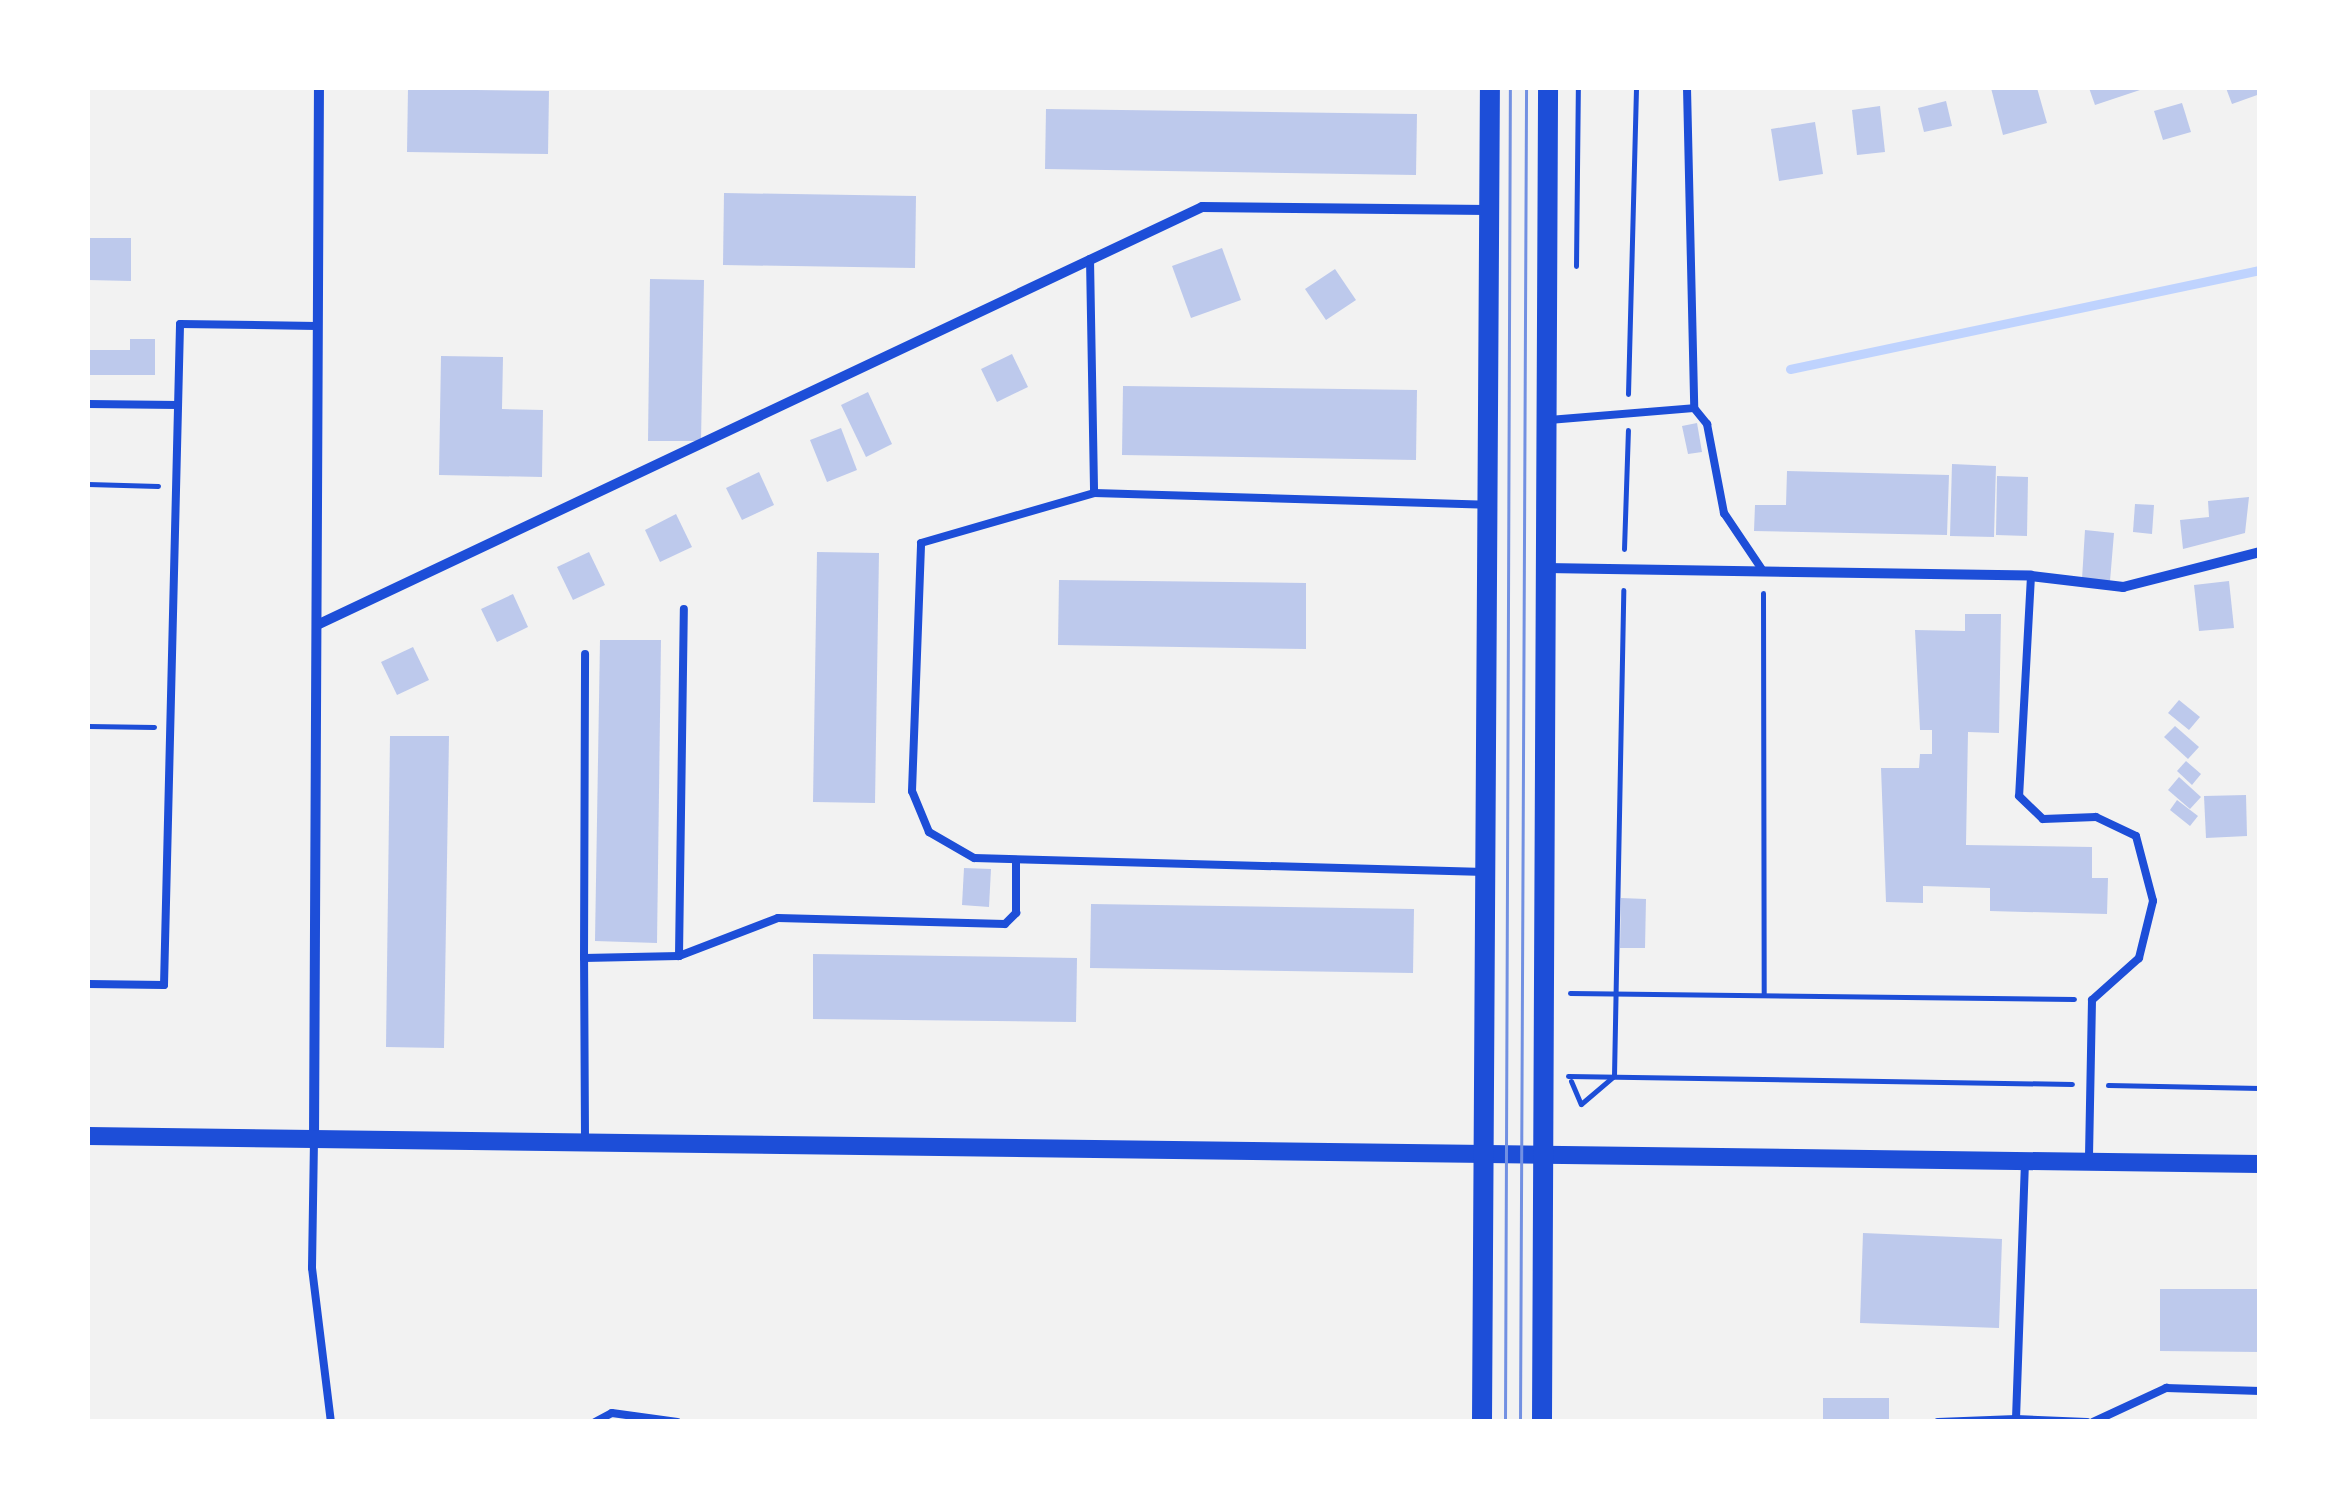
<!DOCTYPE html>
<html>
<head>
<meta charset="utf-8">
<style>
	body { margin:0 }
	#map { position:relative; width:2347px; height:1509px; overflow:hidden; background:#f2f2f2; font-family:Commissioner,sans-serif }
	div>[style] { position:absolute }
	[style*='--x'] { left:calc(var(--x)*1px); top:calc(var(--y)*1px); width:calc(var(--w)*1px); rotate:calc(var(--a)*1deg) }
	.stream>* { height:9px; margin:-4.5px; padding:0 4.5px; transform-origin:4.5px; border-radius:4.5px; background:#bfd3fe }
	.building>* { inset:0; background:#bdc9ec }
	.path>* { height:5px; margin:-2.5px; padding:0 2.5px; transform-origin:2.5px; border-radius:2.5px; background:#1d4ed8 }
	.service>* { height:8px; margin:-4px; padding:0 4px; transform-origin:4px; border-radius:4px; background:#1d4ed8 }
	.minor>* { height:10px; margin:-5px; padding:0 5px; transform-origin:5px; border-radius:5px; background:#1d4ed8 }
	.tertiary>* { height:18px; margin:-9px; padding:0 9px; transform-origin:9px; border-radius:9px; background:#1d4ed8 }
	.secondary>* { height:20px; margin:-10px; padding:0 10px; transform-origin:10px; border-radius:10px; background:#1d4ed8 }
	.tram>* { height:2.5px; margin:-1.25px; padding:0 1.25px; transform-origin:1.25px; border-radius:1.25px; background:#7290e2 }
	span { translate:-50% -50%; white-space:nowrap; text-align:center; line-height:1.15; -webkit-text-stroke:8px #fff; paint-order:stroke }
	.frame { position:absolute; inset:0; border:90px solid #fff; pointer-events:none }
</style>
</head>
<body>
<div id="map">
	<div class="stream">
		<div style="--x:1790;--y:369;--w:480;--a:-11.9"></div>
	</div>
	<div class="building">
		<div style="clip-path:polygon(1991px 88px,2037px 88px,2047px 123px,2003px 135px)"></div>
		<div style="clip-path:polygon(2089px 88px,2146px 88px,2095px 105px)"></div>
		<div style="clip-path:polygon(2226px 88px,2260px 88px,2260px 94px,2232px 104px)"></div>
		<div style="clip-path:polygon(408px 89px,549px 91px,548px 154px,407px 152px)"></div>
		<div style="clip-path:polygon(1946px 101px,1952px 126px,1924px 132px,1918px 108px)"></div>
		<div style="clip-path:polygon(2182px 103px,2191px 132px,2163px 140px,2154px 111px)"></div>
		<div style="clip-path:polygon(1880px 106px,1885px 152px,1857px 155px,1852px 110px)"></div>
		<div style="clip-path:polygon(1046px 109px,1417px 114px,1416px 175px,1045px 169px)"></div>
		<div style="clip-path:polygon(1815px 122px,1823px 174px,1779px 181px,1771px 129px)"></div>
		<div style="clip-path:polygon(724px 193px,916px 196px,915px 268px,723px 265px)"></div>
		<div style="clip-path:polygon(88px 238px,131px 238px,131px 281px,88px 280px)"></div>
		<div style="clip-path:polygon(1222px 248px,1241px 300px,1191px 318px,1172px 266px)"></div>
		<div style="clip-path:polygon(1335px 269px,1356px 300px,1326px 320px,1305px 289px)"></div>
		<div style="clip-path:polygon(650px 279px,704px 280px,701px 441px,648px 441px)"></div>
		<div style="clip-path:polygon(130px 339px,155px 339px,155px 375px,88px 375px,88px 350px,130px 350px)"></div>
		<div style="clip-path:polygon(1012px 354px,1028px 387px,997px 402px,981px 369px)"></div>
		<div style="clip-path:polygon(441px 356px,503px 357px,502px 409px,543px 410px,542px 477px,439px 475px)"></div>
		<div style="clip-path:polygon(1123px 386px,1417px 390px,1416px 460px,1122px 455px)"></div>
		<div style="clip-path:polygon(868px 392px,892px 444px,866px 457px,841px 405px)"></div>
		<div style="clip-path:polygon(1697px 423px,1702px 452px,1688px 454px,1682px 426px)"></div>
		<div style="clip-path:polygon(841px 428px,857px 470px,827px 482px,810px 440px)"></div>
		<div style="clip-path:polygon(1952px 464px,1996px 466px,1994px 537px,1950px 536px)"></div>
		<div style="clip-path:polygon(1787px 471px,1949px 475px,1947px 535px,1754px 531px,1755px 505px,1786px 505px)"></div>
		<div style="clip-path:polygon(759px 472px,774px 505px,742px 520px,726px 488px)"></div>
		<div style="clip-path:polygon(1997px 476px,2028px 477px,2027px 536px,1996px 535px)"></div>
		<div style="clip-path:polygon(2249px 497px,2245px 533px,2183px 549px,2180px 520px,2209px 517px,2208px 501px)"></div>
		<div style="clip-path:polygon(2135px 504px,2154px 505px,2152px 534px,2133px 532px)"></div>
		<div style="clip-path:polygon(676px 514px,692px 547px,660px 562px,645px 530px)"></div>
		<div style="clip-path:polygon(2085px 530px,2114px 533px,2110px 581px,2082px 579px)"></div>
		<div style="clip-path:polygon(589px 552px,605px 585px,573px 600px,557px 567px)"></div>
		<div style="clip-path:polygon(817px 552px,879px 553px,875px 803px,813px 802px)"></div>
		<div style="clip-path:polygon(1059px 580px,1306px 583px,1306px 649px,1058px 645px)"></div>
		<div style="clip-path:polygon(2229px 581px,2234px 628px,2199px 631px,2194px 585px)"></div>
		<div style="clip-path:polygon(513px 594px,528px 627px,497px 642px,481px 609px)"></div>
		<div style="clip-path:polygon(1965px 614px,2001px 614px,1999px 733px,1968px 732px,1966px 845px,2092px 847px,2092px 878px,2108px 878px,2107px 914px,1990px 911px,1990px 888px,1923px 886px,1923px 903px,1886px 902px,1881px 768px,1919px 768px,1920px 754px,1932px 754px,1932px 730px,1920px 730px,1915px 630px,1965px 631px)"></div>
		<div style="clip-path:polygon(600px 640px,661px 640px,657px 943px,595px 941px)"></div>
		<div style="clip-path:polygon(413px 647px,429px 680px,397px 695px,381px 662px)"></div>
		<div style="clip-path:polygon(2179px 700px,2200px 717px,2189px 730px,2168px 713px)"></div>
		<div style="clip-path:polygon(2175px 726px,2199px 747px,2188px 759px,2164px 737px)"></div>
		<div style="clip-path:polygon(390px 736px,449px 736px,444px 1048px,386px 1047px)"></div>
		<div style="clip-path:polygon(2186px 761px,2201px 774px,2192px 785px,2177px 771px)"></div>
		<div style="clip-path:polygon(2179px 777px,2201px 797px,2190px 809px,2168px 790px)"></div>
		<div style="clip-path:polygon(2246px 795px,2247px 836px,2206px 838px,2204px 796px)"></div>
		<div style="clip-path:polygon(2177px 800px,2198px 816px,2190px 826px,2170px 810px)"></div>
		<div style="clip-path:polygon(964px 868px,991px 869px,989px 907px,962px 905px)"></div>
		<div style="clip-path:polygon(1621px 898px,1646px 899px,1645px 948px,1620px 948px)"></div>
		<div style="clip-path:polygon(1091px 904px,1414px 909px,1413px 973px,1090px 968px)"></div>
		<div style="clip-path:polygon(813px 954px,1077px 958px,1076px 1022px,813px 1019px)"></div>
		<div style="clip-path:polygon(1863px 1233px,2002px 1239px,1999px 1328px,1860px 1323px)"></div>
		<div style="clip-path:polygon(2160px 1289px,2260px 1289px,2260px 1352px,2160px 1351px)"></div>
		<div style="clip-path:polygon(1823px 1398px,1889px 1398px,1889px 1422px,1823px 1422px)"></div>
	</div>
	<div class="path">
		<div style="--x:1576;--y:266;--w:178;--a:-89.4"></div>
		<div style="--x:1628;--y:394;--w:306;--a:-88.5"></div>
		<div style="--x:88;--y:484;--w:70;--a:1.6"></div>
		<div style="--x:1624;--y:549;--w:119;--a:-88.1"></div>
		<div style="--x:1763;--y:593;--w:402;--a:89.9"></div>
		<div style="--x:88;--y:726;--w:66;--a:0.9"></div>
		<div style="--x:1570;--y:993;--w:504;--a:0.68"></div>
		<div style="--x:1568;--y:1076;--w:504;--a:0.91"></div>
		<div style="--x:1571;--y:1081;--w:25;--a:67"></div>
		<div style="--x:1581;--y:1104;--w:43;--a:-40.3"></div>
		<div style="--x:1614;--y:1076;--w:486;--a:-88.9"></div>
		<div style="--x:2108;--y:1085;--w:152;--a:1.1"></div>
	</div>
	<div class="service">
		<div style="--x:1687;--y:88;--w:320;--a:88.7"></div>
		<div style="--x:1694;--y:408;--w:21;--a:51"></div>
		<div style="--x:1707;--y:424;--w:91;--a:79.2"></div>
		<div style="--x:1724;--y:513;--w:70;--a:56.1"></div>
		<div style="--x:1090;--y:259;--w:234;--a:89"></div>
		<div style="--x:88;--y:404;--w:90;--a:0.6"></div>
		<div style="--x:1549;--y:420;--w:145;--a:-4.7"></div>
		<div style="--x:2031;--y:576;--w:220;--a:93.1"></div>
		<div style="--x:2019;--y:796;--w:33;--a:44"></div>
		<div style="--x:2043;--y:819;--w:53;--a:-2.2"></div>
		<div style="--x:2096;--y:817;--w:44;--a:25.4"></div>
		<div style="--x:2136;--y:836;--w:67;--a:75.3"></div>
		<div style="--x:2153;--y:901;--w:59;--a:103.8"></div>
		<div style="--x:2139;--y:958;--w:63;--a:138.2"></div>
		<div style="--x:2092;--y:1000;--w:162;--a:91.1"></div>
		<div style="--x:1485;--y:872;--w:511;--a:-178.43"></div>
		<div style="--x:974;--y:858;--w:52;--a:-150"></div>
		<div style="--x:929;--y:832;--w:44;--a:-112.5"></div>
		<div style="--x:912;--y:791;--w:248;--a:-87.9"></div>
		<div style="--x:921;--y:543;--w:180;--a:-16.1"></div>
		<div style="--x:1094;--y:493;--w:393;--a:1.7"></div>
		<div style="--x:679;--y:956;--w:347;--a:-89.2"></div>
		<div style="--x:584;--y:958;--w:304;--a:-89.8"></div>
		<div style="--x:88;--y:984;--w:76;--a:0.8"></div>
		<div style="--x:164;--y:985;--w:661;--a:-88.61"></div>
		<div style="--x:180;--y:324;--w:137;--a:0.8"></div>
		<div style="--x:585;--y:1139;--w:181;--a:-90.3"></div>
		<div style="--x:584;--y:958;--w:95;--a:-1.2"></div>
		<div style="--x:679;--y:956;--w:106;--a:-21"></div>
		<div style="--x:778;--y:918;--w:227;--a:1.5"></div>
		<div style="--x:1005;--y:924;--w:16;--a:-45"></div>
		<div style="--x:1016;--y:913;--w:50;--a:-90"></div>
		<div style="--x:314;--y:1140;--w:128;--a:90.9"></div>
		<div style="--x:312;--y:1268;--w:155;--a:83"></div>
		<div style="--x:2016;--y:1419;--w:71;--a:2.4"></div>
		<div style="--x:595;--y:1422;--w:19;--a:-28"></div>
		<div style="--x:612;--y:1413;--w:66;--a:7.9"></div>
		<div style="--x:1938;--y:1422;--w:78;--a:-2.2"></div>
		<div style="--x:2016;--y:1419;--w:257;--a:-88"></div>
		<div style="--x:2093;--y:1422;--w:81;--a:-25"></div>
		<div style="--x:2166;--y:1388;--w:94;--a:1.8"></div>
	</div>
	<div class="minor">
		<div style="--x:1546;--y:568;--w:485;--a:0.9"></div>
		<div style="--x:2031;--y:576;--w:93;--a:6.8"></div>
		<div style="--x:2123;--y:587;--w:141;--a:-14.3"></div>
		<div style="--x:317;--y:625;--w:979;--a:-25.28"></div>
		<div style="--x:1202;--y:207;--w:286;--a:0.6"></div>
		<div style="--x:314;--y:1140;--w:1052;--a:-89.73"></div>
	</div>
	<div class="tertiary">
		<div style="--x:88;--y:1136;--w:2172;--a:0.74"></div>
	</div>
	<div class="secondary">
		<div style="--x:1482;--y:1422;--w:1334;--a:-89.66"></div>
		<div style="--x:1542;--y:1422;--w:1334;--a:-89.74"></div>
	</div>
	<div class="tram">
		<div style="--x:1505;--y:1422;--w:1334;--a:-89.79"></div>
		<div style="--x:1520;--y:1422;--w:1334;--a:-89.74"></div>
	</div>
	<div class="frame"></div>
</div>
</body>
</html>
